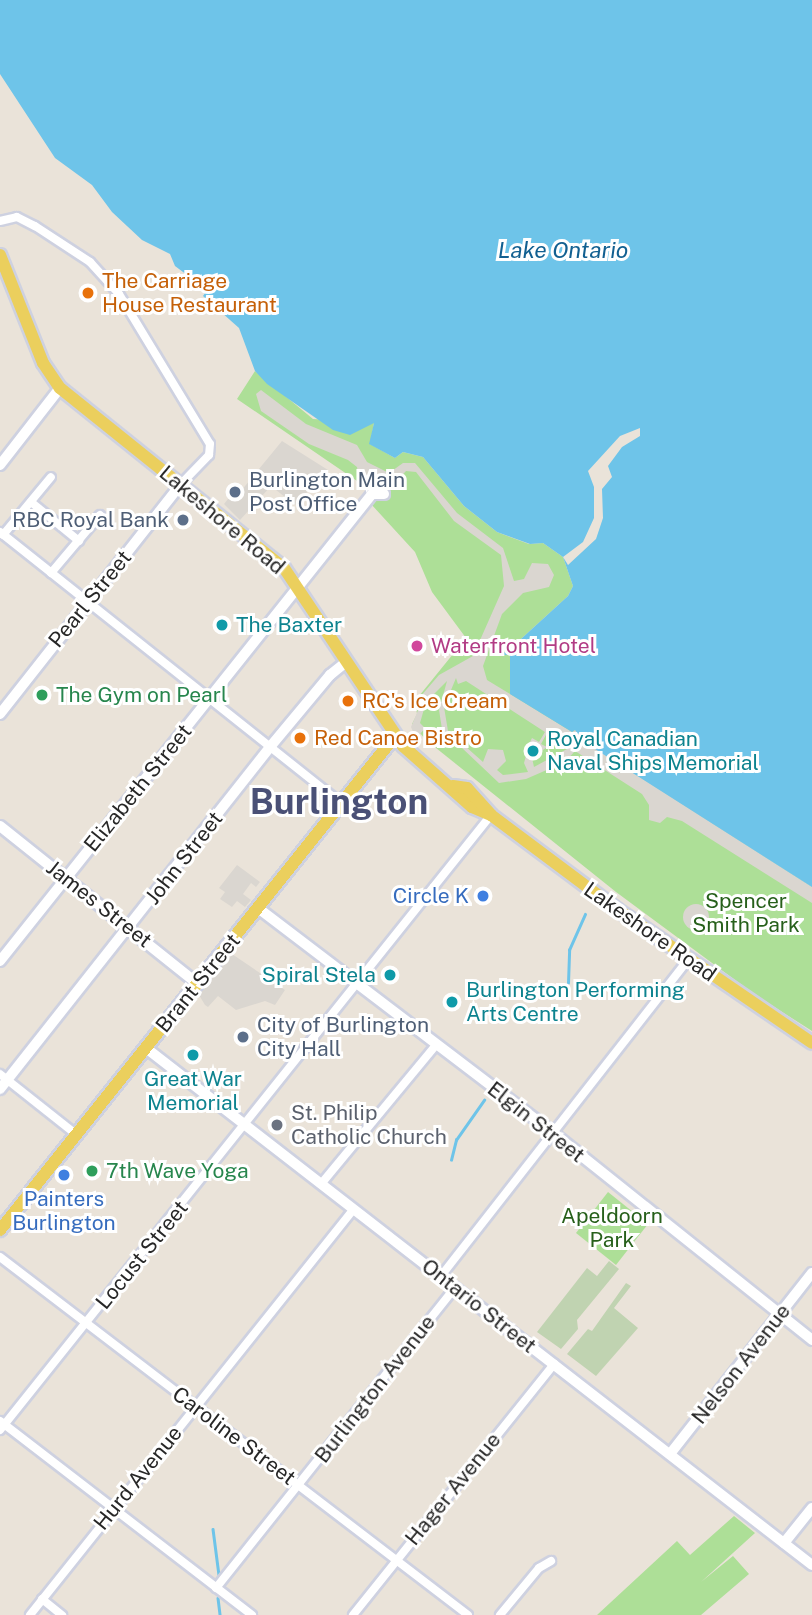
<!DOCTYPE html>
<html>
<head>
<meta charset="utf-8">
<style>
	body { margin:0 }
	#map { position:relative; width:812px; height:1615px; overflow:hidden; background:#eae3d9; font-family:"Public Sans",sans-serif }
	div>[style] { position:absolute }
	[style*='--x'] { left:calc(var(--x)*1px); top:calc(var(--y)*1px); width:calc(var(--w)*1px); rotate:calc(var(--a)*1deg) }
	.green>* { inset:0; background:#addf97 }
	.cemetery>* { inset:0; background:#c0d3b1 }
	.plaza>* { inset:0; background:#dad6d0 }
	.round { border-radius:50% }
	.water>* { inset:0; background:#6ec4e9 }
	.pier>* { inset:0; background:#eae3d9 }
	.stream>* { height:2.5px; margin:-1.25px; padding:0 1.25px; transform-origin:1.25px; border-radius:1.25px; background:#6ec4e9 }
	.roads { filter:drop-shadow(2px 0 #ced1e0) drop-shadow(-2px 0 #ced1e0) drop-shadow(0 2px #ced1e0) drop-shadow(0 -2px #ced1e0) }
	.street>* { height:8px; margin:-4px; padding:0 4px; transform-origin:4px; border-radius:4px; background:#fff }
	.secondary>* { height:10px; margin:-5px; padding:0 5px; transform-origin:5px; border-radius:5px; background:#fff }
	.primary>* { height:12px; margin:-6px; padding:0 6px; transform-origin:6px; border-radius:6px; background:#ebcf5d }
	.dots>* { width:19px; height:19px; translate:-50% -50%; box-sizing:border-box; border:4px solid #fff; border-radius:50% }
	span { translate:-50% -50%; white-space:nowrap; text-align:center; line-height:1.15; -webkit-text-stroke:6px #fff; paint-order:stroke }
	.food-label { font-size:21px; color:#c56008 }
	.left { translate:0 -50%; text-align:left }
	.service-label { font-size:21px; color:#4e5e75 }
	.right { translate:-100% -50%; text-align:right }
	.street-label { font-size:21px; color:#272727 }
	.culture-label { font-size:21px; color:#0d838f }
	.hotel-label { font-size:21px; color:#b23c85 }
	.leisure-label { font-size:21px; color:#27864d }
	.shop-label { font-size:21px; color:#366cbe }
	.park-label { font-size:21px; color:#27601b }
	.worship-label { font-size:21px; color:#5b616d }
	.water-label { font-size:23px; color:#126091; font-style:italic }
	.town-label { font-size:35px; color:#4a5076; font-weight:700 }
</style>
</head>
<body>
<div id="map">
	<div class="green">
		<div style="clip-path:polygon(255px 371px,313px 419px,374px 423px,370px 444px,395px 458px,403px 452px,423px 457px,464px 506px,497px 532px,529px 544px,543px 543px,563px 557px,573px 586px,568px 596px,510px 649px,513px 687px,575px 730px,585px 742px,812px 887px,812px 1031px,754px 994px,616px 892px,426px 740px,412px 724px,417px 714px,415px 701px,466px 638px,432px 592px,415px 552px,371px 504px,383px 484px,360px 483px,237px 399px)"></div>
		<div style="clip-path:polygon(608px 1192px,648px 1224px,616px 1265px,576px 1233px)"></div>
		<div style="clip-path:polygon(734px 1516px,755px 1533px,701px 1582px,733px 1556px,749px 1574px,701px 1615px,597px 1615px,677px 1541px,690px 1555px)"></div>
	</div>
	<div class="cemetery">
		<div style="clip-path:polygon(609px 1261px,619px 1269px,577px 1320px,578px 1329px,561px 1349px,537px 1332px,587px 1268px,597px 1276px)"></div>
		<div style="clip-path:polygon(626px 1283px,631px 1286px,614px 1308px,638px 1328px,596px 1376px,567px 1354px,588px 1329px,592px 1331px)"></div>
	</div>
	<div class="plaza">
		<div style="clip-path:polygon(evenodd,261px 390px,306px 424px,357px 445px,367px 462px,389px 473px,403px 463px,415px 463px,457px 513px,503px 548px,514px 581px,524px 579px,532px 563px,548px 564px,554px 575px,549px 587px,523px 593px,502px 614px,483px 666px,487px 680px,572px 732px,575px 730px,585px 742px,812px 887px,812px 903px,682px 821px,667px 817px,660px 823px,649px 820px,649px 805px,642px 794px,575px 751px,565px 762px,526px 779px,499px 783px,442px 729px,439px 710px,447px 681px,426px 702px,420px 723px,425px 728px,416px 739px,411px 727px,419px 708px,411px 697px,420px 697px,439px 675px,473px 656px,504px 586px,501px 555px,454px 521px,416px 472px,406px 471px,393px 485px,359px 480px,357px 467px,348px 460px,309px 444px,261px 411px,256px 394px,261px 390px,456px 678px,458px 684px,466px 681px,545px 732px,539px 742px,532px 738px,530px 742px,524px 763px,528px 772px,503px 775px,497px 770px,506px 761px,503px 750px,488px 749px,483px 762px,448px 731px,444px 707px,456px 678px,261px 390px,547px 733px,567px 749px,534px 767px,532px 758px,547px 747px,541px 744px,547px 733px)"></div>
		<div style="clip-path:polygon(282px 441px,328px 470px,295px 505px,271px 486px,240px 520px,224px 504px,232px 494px,236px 497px)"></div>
		<div style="clip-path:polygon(237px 865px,260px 882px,256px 887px,251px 883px,243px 894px,251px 900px,245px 907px,237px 901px,232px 907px,220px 899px,225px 892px,219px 888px)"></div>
		<div class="round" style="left:683px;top:904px;width:26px;height:26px"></div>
		<div style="clip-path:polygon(232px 954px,285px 990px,275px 1005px,265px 1001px,236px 1010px,218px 996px,208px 1007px,205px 1005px,199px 995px)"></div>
	</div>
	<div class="water">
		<div style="clip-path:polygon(0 0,812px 0,812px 887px,584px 742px,575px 730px,572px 732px,510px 694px,510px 649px,568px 596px,573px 586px,563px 557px,543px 543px,530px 544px,497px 532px,464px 506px,423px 457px,403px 452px,395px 458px,369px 444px,374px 423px,350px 435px,333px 430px,267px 384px,255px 371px,239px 328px,203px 296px,207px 290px,175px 266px,170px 254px,142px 240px,112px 212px,92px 185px,55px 158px,0 74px)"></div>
	</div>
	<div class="pier">
		<div style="clip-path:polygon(640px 428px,640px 436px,622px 447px,608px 466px,612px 477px,602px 489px,603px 518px,596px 539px,568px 565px,563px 557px,583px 542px,594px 518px,594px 487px,588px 471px,620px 436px)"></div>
	</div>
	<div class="stream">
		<div style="--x:505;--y:653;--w:5;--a:-11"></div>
		<div style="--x:568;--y:983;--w:33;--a:-88"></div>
		<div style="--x:569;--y:950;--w:39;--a:-66"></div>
		<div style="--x:451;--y:1160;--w:21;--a:-76"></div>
		<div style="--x:456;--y:1140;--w:49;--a:-55"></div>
		<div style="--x:213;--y:1529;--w:46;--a:82.6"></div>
		<div style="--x:218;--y:1598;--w:17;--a:83"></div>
	</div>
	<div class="roads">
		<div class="street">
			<div style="--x:0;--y:221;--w:17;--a:-13"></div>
			<div style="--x:17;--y:217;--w:20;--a:27"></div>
			<div style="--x:35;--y:226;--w:66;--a:33.2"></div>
			<div style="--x:90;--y:262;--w:43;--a:47.8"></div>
			<div style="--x:119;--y:294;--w:175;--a:58.8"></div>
			<div style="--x:210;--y:444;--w:11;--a:95"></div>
			<div style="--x:209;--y:455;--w:40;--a:134"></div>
			<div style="--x:31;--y:502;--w:62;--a:39.1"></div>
			<div style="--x:0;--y:532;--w:434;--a:38.5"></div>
			<div style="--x:3;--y:535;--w:75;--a:-50.4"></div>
			<div style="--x:51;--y:573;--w:76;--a:-49.8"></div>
			<div style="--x:0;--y:1074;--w:98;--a:38.4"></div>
			<div style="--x:321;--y:1184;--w:179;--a:-50.4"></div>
			<div style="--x:0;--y:1257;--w:589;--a:37.41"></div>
			<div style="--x:441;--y:1276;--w:402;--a:-52"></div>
			<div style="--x:0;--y:1421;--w:318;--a:37.6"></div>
			<div style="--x:0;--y:1430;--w:787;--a:-51.4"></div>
			<div style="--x:216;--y:1588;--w:384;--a:-51.5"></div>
			<div style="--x:42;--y:1599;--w:26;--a:39"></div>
			<div style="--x:30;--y:1615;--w:518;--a:-51.43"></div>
			<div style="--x:353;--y:1615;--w:322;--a:-51.3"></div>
			<div style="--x:500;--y:1615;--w:61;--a:-50.3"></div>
			<div style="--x:539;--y:1568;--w:14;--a:-30"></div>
		</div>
		<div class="secondary">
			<div style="--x:0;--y:465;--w:98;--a:-52.1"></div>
			<div style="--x:0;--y:714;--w:293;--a:-51.8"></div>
			<div style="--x:0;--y:826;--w:252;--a:38.6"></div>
			<div style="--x:258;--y:908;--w:371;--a:37.3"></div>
			<div style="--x:553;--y:1133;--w:332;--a:38.6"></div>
			<div style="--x:0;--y:961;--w:597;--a:-51.46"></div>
			<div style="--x:372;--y:494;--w:12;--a:0"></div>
			<div style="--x:146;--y:1048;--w:843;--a:37.82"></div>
			<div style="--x:0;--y:1089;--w:436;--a:-51.7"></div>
			<div style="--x:270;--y:747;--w:94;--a:-50.2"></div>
			<div style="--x:330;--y:675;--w:19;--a:-39"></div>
			<div style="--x:670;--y:1454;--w:230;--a:-51.9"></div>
			<div style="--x:784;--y:1543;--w:45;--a:-51.3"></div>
		</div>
		<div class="primary">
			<div style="--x:0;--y:255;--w:116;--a:68.3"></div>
			<div style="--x:43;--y:363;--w:30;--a:56"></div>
			<div style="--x:60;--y:388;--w:287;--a:38.8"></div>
			<div style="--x:284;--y:568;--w:214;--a:56.2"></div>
			<div style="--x:403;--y:746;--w:92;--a:41.5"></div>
			<div style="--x:472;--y:807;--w:21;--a:23"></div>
			<div style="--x:491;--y:815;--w:159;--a:36.8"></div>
			<div style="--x:618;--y:910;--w:235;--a:34.4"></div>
			<div style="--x:453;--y:786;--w:14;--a:8"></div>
			<div style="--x:467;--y:788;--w:36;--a:48"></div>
			<div style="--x:0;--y:1230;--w:633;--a:-51.35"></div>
		</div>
	</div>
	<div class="dots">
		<div style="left:88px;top:293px;background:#e8710a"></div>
		<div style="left:235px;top:492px;background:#5c6f8a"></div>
		<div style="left:183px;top:520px;background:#5c6f8a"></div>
		<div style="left:222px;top:625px;background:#0f9aa8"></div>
		<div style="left:417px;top:646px;background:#d1479c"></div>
		<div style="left:42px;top:695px;background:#2e9e5b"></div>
		<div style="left:348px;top:701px;background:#e8710a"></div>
		<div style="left:300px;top:738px;background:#e8710a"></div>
		<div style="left:533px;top:751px;background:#0f9aa8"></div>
		<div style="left:483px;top:896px;background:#3f7fe0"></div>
		<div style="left:390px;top:975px;background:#0f9aa8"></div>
		<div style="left:452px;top:1002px;background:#0f9aa8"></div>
		<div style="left:243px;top:1037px;background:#5c6f8a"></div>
		<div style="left:193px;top:1055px;background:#0f9aa8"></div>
		<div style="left:277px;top:1125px;background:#6b7280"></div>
		<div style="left:92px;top:1171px;background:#2e9e5b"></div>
		<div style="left:64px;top:1175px;background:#3f7fe0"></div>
	</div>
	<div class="food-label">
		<span class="left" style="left:102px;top:293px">The Carriage<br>House Restaurant</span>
		<span class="left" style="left:362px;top:701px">RC's Ice Cream</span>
		<span class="left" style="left:314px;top:738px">Red Canoe Bistro</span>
	</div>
	<div class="service-label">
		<span class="left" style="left:249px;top:492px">Burlington Main<br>Post Office</span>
		<span class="right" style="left:169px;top:520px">RBC Royal Bank</span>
		<span class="left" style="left:257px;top:1037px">City of Burlington<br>City Hall</span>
	</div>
	<div class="street-label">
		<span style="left:222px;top:520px;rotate:40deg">Lakeshore Road</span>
		<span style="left:90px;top:599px;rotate:-51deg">Pearl Street</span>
		<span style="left:138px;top:788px;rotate:-51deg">Elizabeth Street</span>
		<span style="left:184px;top:858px;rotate:-52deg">John Street</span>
		<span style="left:99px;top:904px;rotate:38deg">James Street</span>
		<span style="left:650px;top:932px;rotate:35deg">Lakeshore Road</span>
		<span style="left:198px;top:983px;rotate:-51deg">Brant Street</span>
		<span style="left:536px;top:1122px;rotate:38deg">Elgin Street</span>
		<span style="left:142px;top:1255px;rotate:-51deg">Locust Street</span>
		<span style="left:479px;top:1306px;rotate:38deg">Ontario Street</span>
		<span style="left:741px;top:1364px;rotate:-52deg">Nelson Avenue</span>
		<span style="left:375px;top:1389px;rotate:-52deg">Burlington Avenue</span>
		<span style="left:234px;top:1436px;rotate:37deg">Caroline Street</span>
		<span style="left:138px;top:1478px;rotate:-51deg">Hurd Avenue</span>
		<span style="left:453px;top:1489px;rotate:-51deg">Hager Avenue</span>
	</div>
	<div class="culture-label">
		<span class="left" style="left:236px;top:625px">The Baxter</span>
		<span class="left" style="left:547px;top:751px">Royal Canadian<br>Naval Ships Memorial</span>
		<span class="right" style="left:376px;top:975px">Spiral Stela</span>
		<span class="left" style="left:466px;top:1002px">Burlington Performing<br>Arts Centre</span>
		<span style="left:193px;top:1091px">Great War<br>Memorial</span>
	</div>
	<div class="hotel-label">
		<span class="left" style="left:431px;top:646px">Waterfront Hotel</span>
	</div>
	<div class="leisure-label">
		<span class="left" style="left:56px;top:695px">The Gym on Pearl</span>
		<span class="left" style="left:106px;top:1171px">7th Wave Yoga</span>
	</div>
	<div class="shop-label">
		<span class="right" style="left:469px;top:896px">Circle K</span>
		<span style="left:64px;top:1211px">Painters<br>Burlington</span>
	</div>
	<div class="park-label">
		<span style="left:746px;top:913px">Spencer<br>Smith Park</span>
		<span style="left:612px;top:1228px">Apeldoorn<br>Park</span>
	</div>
	<div class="worship-label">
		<span class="left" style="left:291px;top:1125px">St. Philip<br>Catholic Church</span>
	</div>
	<div class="water-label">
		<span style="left:563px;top:250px">Lake Ontario</span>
	</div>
	<div class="town-label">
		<span style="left:339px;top:802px">Burlington</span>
	</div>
</div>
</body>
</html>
